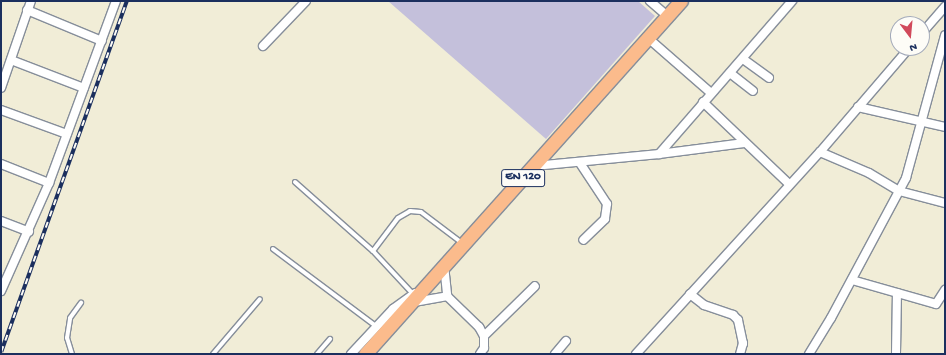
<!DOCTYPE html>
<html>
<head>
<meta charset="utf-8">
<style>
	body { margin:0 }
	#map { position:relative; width:946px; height:355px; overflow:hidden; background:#f1edd7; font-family:"Gochi Hand",sans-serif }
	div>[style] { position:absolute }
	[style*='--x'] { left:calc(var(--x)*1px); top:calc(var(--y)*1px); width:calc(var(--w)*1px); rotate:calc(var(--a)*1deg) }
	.industrial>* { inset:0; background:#c4c0db }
	.roads { filter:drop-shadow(1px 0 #868e9a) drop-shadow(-1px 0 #868e9a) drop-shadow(0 1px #868e9a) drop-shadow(0 -1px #868e9a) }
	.service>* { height:4px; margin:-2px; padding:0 2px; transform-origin:2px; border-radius:2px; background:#fff }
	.minor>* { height:8px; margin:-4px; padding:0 4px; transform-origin:4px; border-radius:4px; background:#fff }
	.primary>* { height:13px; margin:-6.5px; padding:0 6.5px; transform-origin:6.5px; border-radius:6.5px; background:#fbbb8c }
	.rail>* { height:3.5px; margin-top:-1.75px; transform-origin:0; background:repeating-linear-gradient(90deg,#fdfcf7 0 6px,#1b2f5e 0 12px); box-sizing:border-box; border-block:1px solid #1b2f5e }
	span { translate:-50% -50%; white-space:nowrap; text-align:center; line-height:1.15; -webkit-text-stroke:3px #fdfcf7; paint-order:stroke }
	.shield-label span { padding:1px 3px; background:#fdfcf7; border:1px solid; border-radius:3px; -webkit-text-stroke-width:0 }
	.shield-label { font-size:12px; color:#1b2f5e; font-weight:700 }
	.frame { position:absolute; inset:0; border:2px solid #1b2f5e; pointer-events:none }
	.north { position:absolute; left:890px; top:16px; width:40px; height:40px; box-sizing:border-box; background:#fdfcf7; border:1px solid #a3aaba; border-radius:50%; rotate:164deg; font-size:11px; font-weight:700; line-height:16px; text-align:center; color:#1b2f5e }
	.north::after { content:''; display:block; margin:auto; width:14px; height:18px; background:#d1495b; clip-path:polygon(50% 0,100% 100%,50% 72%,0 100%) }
</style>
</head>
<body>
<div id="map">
	<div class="industrial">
		<div style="clip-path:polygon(388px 1px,638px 1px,655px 16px,546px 139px)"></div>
	</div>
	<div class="roads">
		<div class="service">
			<div style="--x:295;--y:182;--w:104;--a:41.5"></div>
			<div style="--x:373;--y:251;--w:59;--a:47.1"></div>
			<div style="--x:273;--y:249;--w:129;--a:36.8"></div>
			<div style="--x:373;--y:251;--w:41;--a:-52.9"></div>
			<div style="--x:398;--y:218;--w:14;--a:-30"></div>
			<div style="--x:410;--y:211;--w:11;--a:5"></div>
			<div style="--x:421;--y:212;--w:51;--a:37.1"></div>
			<div style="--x:72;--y:354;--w:17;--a:-107"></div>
			<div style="--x:67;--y:338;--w:20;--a:-81"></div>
			<div style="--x:70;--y:318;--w:19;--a:-54"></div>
			<div style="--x:213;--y:354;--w:72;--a:-49.5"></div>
			<div style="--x:317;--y:354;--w:20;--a:-49"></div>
		</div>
		<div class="minor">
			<div style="--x:650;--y:1;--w:23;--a:41"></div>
			<div style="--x:27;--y:10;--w:81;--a:22.5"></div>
			<div style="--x:922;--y:33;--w:35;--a:-49"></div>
			<div style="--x:648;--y:38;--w:84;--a:41.1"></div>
			<div style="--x:263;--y:46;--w:62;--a:-46.3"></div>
			<div style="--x:743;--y:59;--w:32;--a:36"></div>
			<div style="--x:11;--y:60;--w:78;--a:21"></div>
			<div style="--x:730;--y:73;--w:29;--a:38"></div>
			<div style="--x:1;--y:88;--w:92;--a:-71"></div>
			<div style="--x:703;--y:102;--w:119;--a:43.6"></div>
			<div style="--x:858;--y:107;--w:89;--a:12.9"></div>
			<div style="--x:1;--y:110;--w:70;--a:20"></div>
			<div style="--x:820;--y:152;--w:53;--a:23.2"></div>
			<div style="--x:869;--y:173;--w:35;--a:31"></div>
			<div style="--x:899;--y:191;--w:48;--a:14.6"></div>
			<div style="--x:659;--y:154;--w:86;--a:-7.4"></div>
			<div style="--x:580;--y:163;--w:49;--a:56.6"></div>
			<div style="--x:607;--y:204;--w:15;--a:98"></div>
			<div style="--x:605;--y:219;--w:30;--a:136"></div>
			<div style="--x:1;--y:164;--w:52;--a:21.6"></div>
			<div style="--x:534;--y:166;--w:126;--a:-5.5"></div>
			<div style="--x:659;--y:154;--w:203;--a:-49"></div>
			<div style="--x:1;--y:221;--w:30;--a:21"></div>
			<div style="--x:444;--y:265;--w:31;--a:84"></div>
			<div style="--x:447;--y:296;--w:45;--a:44.1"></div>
			<div style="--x:479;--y:327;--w:10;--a:61"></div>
			<div style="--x:484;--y:336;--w:12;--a:90"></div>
			<div style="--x:484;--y:348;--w:7;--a:124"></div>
			<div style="--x:852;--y:280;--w:87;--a:15.9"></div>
			<div style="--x:936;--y:304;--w:17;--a:-57"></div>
			<div style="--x:1;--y:291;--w:118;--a:-66"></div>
			<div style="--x:49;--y:183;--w:194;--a:-69.8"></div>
			<div style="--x:690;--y:294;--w:18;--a:38"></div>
			<div style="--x:704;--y:305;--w:31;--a:19"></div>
			<div style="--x:733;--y:315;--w:7;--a:45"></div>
			<div style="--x:738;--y:320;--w:24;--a:78"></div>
			<div style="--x:743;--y:343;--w:11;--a:105"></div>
			<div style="--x:414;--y:302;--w:34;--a:-10"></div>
			<div style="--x:484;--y:336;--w:71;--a:-44.4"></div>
			<div style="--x:351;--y:354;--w:62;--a:-47"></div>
			<div style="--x:393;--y:309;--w:27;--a:-36"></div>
			<div style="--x:555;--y:354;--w:17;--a:-50"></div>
			<div style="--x:636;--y:354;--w:273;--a:-47.7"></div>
			<div style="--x:820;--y:152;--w:137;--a:-49.4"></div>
			<div style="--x:809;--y:354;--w:42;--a:-58.6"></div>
			<div style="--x:831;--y:318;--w:159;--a:-61.8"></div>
			<div style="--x:906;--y:178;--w:148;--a:-74.7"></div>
			<div style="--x:896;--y:354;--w:61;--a:-89.1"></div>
		</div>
		<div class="primary">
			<div style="--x:365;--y:354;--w:474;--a:-48.2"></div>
		</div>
	</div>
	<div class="rail">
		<div style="--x:1;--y:352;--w:373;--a:-70.3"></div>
	</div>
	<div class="shield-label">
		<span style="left:523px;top:178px">EN 120</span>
	</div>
	<div class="frame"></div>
	<div class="north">N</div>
</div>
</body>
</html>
